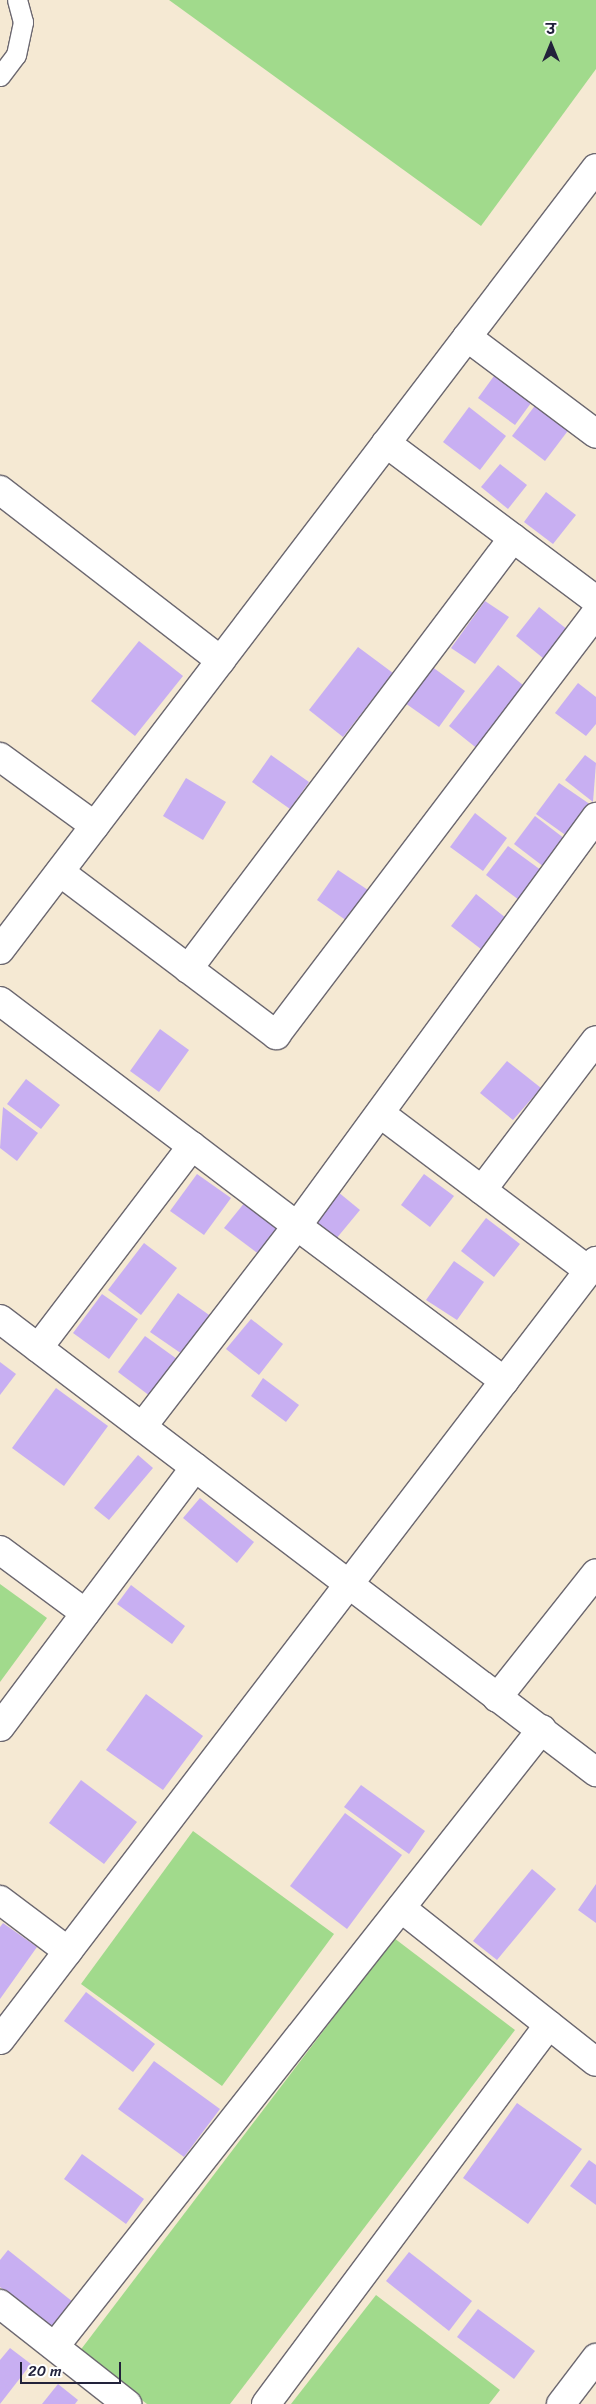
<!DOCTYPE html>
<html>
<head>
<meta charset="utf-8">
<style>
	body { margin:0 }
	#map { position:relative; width:596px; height:2404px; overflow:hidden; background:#f5e9d3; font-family:Sriracha,"Playpen Sans Deva",sans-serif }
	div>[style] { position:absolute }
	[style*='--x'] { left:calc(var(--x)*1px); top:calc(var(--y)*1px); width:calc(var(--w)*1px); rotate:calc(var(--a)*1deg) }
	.green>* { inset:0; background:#a1da8c }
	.building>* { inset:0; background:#c8aff2 }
	.roads { filter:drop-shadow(1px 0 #6c6870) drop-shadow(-1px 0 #6c6870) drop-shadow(0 1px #6c6870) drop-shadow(0 -1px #6c6870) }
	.service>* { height:19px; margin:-9.5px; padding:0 9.5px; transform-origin:9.5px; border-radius:9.5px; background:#fff }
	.minor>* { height:28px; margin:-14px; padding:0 14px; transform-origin:14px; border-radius:14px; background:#fff }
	span { translate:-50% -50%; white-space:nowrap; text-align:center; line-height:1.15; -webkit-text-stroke:4px #fff; paint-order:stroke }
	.north { position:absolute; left:526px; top:20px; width:50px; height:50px; -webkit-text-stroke:4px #fff; paint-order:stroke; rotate:0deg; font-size:14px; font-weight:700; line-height:20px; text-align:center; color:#22223b }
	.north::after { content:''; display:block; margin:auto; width:18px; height:22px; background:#22223b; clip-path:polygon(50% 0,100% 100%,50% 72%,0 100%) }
	.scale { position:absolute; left:20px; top:2362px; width:101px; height:22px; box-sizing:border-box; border:2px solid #22223b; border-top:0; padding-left:6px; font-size:15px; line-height:18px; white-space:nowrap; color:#22223b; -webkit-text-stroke:4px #fff; paint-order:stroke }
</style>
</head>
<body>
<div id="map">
	<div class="green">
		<div style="clip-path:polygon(169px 0,596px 0,596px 69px,481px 226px)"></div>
		<div style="clip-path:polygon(0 1584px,47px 1618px,0 1682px)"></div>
		<div style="clip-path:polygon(193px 1831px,334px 1934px,222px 2086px,81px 1984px)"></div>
		<div style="clip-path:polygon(394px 1938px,515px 2030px,230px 2404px,147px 2404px,79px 2352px)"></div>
		<div style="clip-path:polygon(376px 2295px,500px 2390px,489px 2404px,291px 2404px)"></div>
	</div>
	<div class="building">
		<div style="clip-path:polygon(502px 365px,539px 392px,515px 425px,478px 398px)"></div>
		<div style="clip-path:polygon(540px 399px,573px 424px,545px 461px,512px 436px)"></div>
		<div style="clip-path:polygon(469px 407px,506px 436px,480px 470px,443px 442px)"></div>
		<div style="clip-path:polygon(500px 464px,527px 485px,508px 509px,481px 487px)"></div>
		<div style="clip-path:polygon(546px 492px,576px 515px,553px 544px,524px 522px)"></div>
		<div style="clip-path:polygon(485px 601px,509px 617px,475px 664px,451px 648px)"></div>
		<div style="clip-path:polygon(539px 607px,573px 634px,549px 663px,516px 636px)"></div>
		<div style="clip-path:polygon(139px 641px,183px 676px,135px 736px,91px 701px)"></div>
		<div style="clip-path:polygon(358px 647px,393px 673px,343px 737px,309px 710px)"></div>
		<div style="clip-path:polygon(498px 665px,533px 693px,484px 754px,449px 726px)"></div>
		<div style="clip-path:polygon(431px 666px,465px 691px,439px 727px,405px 703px)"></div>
		<div style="clip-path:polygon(578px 683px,596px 697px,596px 724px,586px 736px,555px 713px)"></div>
		<div style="clip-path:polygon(271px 755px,309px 782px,290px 809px,252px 782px)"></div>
		<div style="clip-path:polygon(585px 755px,596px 763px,593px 802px,565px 780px)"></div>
		<div style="clip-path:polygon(186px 778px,226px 802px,203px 840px,163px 816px)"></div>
		<div style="clip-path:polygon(559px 783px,594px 807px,571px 839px,536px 814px)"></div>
		<div style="clip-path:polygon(475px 813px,507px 838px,483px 871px,450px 847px)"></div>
		<div style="clip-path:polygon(535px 816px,569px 842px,548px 870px,514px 844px)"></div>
		<div style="clip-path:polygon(508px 846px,545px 873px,523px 903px,486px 875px)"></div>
		<div style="clip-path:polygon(338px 870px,371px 892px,350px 923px,317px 900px)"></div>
		<div style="clip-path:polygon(476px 894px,511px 922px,486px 953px,451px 926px)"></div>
		<div style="clip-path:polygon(160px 1029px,189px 1050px,159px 1092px,130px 1071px)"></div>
		<div style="clip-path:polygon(507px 1061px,541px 1088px,513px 1120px,480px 1093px)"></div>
		<div style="clip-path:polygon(26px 1079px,60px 1105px,41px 1129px,7px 1104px)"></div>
		<div style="clip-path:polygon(3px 1107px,38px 1133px,17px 1161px,0 1148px)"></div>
		<div style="clip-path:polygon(197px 1174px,231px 1198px,204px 1235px,170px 1211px)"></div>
		<div style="clip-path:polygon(424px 1174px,454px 1196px,430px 1227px,401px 1205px)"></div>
		<div style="clip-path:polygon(332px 1187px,360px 1210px,331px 1245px,303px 1223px)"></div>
		<div style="clip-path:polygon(250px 1196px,285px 1223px,260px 1255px,224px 1228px)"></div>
		<div style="clip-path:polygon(486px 1218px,520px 1244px,494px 1277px,461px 1251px)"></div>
		<div style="clip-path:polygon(144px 1243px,177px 1268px,141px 1315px,108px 1290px)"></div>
		<div style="clip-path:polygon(454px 1261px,484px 1282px,457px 1320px,426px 1300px)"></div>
		<div style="clip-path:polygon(178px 1293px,212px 1317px,185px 1356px,150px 1332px)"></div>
		<div style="clip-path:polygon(102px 1294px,138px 1319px,109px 1359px,73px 1333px)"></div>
		<div style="clip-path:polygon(251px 1319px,283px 1344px,259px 1375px,226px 1349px)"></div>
		<div style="clip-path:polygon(145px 1336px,177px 1359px,150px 1396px,118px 1372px)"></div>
		<div style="clip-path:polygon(0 1362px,16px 1374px,0 1395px)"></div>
		<div style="clip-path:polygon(263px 1378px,299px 1405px,286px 1422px,251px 1396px)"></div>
		<div style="clip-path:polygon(56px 1388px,108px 1426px,64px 1486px,12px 1448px)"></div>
		<div style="clip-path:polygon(138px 1455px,153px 1468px,109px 1520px,94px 1508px)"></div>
		<div style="clip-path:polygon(200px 1498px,254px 1542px,237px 1563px,183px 1518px)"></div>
		<div style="clip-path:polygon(131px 1585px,185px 1626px,172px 1644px,117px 1604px)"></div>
		<div style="clip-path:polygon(146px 1694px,203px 1736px,163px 1790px,106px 1750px)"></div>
		<div style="clip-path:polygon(81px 1780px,137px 1822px,104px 1864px,49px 1823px)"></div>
		<div style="clip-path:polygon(361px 1785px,425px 1831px,409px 1854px,344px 1807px)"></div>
		<div style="clip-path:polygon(345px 1813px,402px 1855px,347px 1929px,290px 1886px)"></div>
		<div style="clip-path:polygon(532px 1869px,556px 1889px,497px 1960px,473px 1941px)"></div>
		<div style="clip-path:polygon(596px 1884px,596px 1923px,578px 1910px)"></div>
		<div style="clip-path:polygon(3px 1923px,37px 1947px,0 1999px,0 1927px)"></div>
		<div style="clip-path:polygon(86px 1992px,155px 2044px,133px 2072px,64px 2021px)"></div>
		<div style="clip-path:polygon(154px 2061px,220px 2109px,184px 2157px,118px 2109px)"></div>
		<div style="clip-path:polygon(517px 2103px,582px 2149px,528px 2224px,463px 2178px)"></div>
		<div style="clip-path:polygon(82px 2154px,144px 2199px,126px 2224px,64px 2179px)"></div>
		<div style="clip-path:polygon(589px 2160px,596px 2165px,596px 2205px,570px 2186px)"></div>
		<div style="clip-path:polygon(8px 2250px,73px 2302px,53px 2328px,0 2287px,0 2260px)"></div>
		<div style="clip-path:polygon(409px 2252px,472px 2301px,449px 2331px,386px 2281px)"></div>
		<div style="clip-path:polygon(478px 2309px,535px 2351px,514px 2379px,457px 2337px)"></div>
		<div style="clip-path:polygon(10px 2348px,31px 2364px,0 2404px,0 2360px)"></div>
		<div style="clip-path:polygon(58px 2384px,78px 2400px,75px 2404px,42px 2404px)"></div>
	</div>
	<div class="roads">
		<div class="service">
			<div style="--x:0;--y:76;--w:26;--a:-53"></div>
			<div style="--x:16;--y:55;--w:34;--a:-78"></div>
			<div style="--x:23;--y:22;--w:23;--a:-105"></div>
		</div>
		<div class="minor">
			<div style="--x:467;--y:337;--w:161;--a:36.9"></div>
			<div style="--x:386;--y:443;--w:262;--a:36.8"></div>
			<div style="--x:0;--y:490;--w:279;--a:37.7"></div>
			<div style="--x:0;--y:757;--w:117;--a:36"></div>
			<div style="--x:60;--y:872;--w:271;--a:37"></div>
			<div style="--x:276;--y:1035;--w:530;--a:-52.83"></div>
			<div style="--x:0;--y:950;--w:983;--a:-52.69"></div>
			<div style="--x:188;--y:969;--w:540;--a:-52.98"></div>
			<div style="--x:0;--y:1001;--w:241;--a:37.1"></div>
			<div style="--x:192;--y:1146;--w:254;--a:127.3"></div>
			<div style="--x:381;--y:1114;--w:261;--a:37"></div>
			<div style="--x:192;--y:1146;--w:132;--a:37.3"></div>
			<div style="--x:297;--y:1226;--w:507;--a:-53.83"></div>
			<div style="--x:482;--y:1190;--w:188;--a:-52.8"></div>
			<div style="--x:0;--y:1319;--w:749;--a:37.24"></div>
			<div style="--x:142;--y:1427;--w:254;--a:-52.4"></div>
			<div style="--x:297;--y:1226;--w:259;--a:36.8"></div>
			<div style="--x:0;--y:1550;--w:106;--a:36.5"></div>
			<div style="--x:497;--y:1698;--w:159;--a:-51.6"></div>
			<div style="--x:0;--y:1727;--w:325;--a:-53.1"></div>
			<div style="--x:0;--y:1900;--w:85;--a:36.9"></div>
			<div style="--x:401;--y:1908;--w:248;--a:38.3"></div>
			<div style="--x:0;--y:2040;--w:981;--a:-52.58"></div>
			<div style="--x:0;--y:2304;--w:162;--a:38.2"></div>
			<div style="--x:55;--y:2346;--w:786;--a:-51.72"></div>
			<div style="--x:266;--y:2404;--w:473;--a:-53.3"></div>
			<div style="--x:561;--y:2404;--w:58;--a:-52.7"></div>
		</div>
	</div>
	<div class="north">उ</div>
	<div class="scale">20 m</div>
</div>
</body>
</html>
